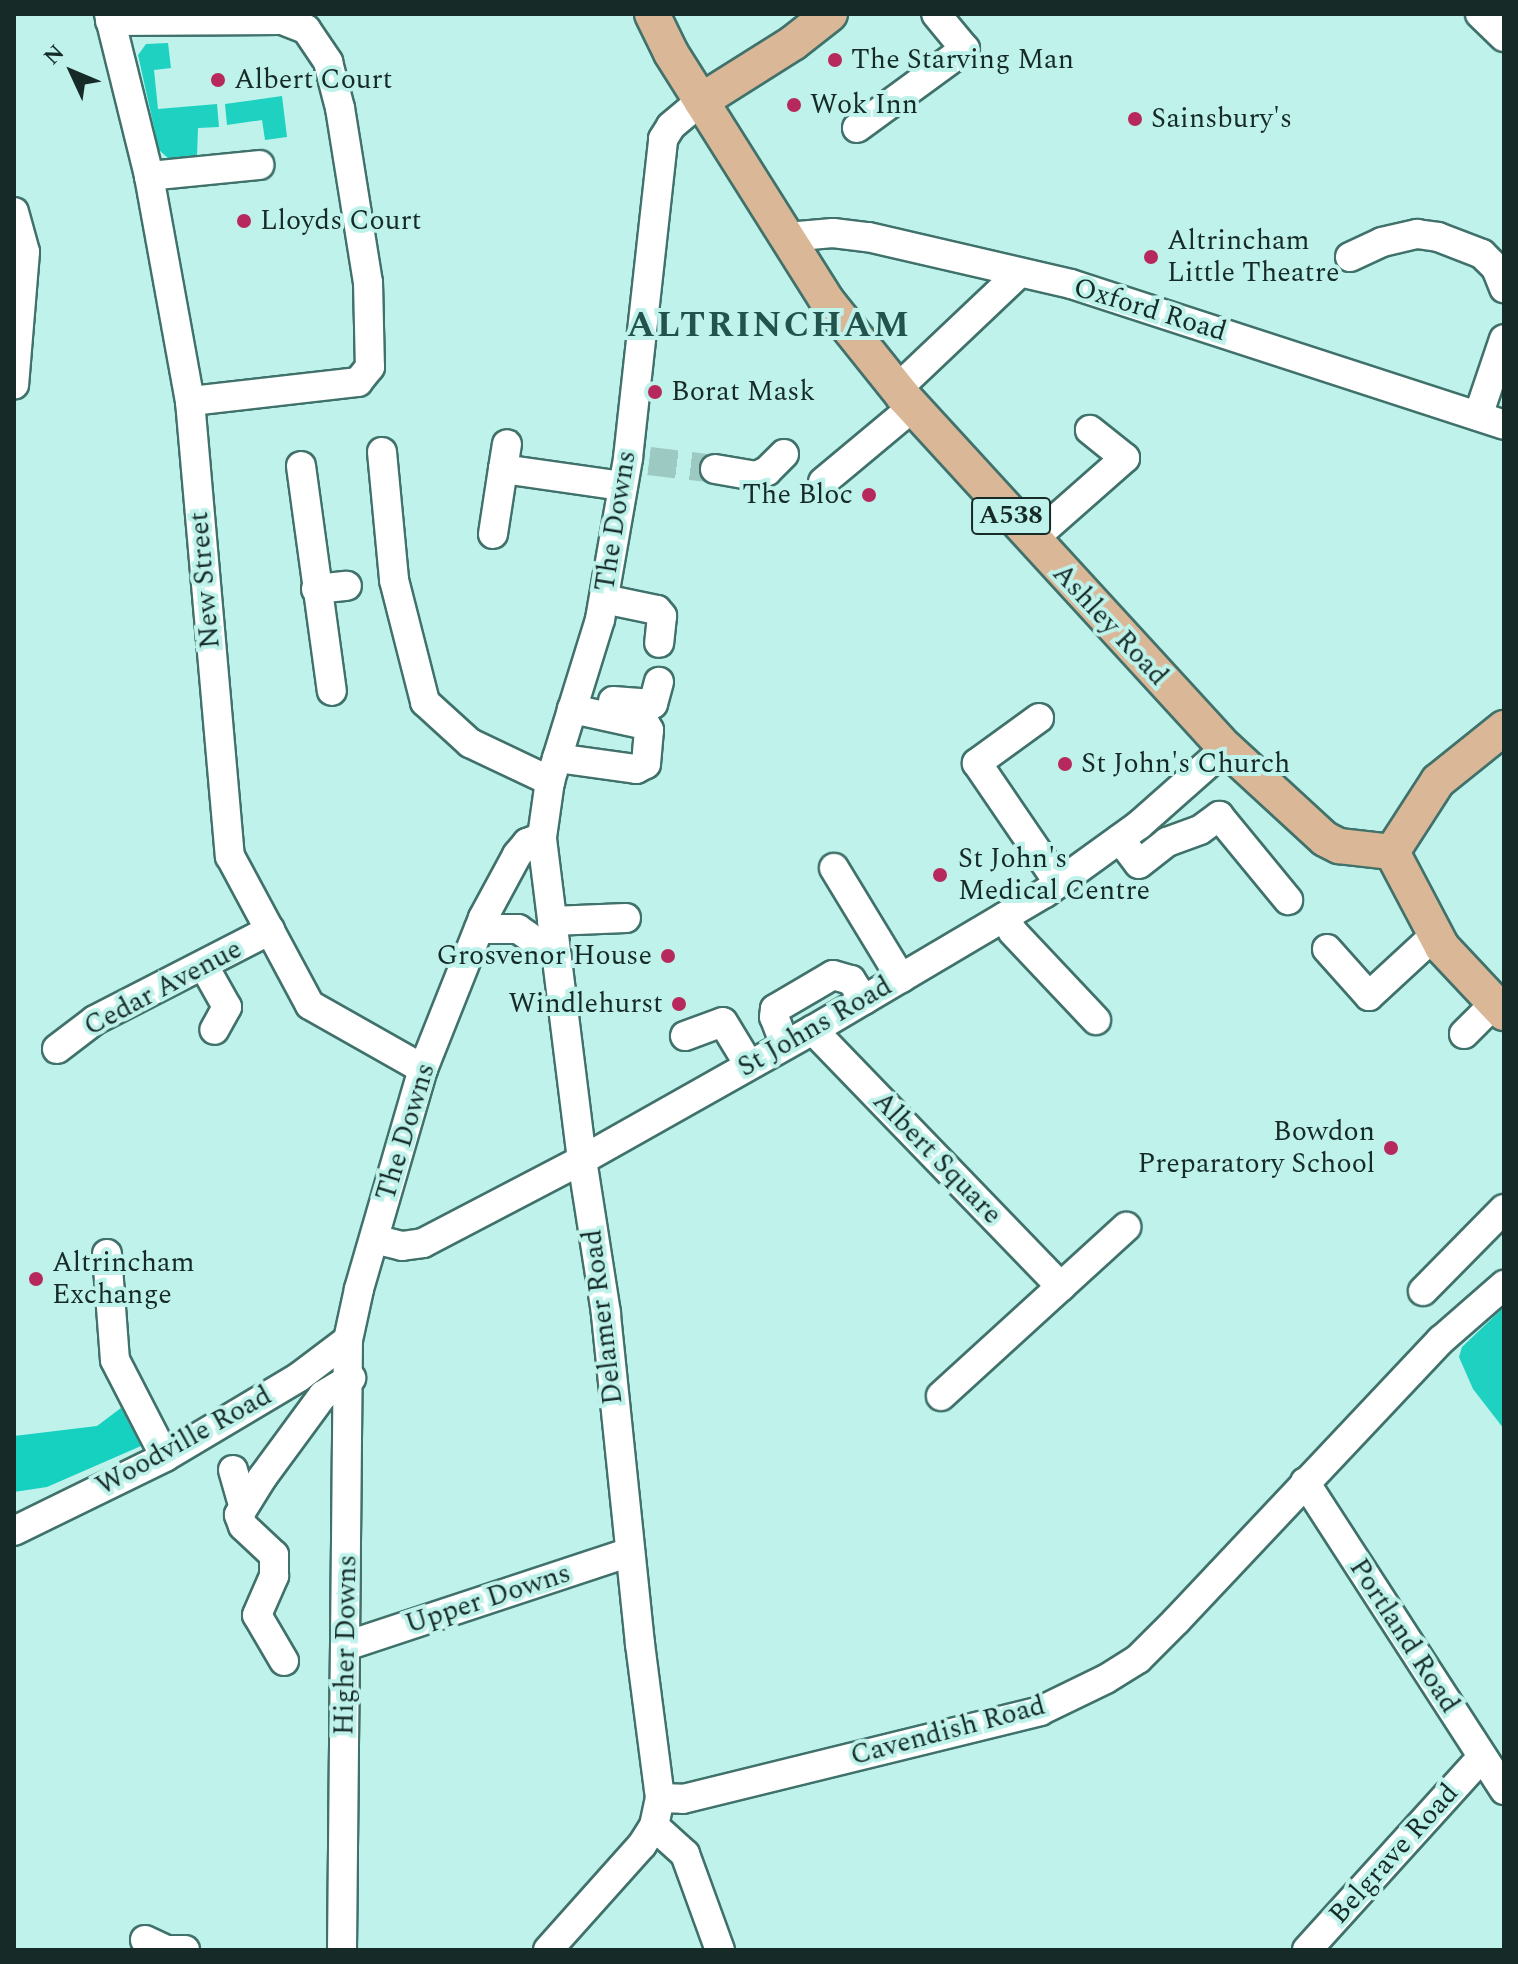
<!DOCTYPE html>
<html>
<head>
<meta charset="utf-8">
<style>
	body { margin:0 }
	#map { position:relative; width:1518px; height:1964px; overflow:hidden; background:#bef2ea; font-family:Spectral,serif }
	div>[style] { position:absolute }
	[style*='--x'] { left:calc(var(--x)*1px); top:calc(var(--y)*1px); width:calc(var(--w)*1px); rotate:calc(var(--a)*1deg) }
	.green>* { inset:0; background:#1fd1c0 }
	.forest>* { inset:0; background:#16d0c0 }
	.minor-tunnel>* { height:28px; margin-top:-14px; transform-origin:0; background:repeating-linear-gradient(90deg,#9ccac3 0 28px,transparent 0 42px) }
	.roads { filter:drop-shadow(2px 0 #40716b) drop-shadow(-2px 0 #40716b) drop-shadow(0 2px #40716b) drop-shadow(0 -2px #40716b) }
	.minor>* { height:28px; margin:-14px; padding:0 14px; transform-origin:14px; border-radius:14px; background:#fff }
	.major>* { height:34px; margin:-17px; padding:0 17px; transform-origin:17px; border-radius:17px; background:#dab897 }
	.dots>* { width:22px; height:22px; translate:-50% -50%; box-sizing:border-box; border:4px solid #bef2ea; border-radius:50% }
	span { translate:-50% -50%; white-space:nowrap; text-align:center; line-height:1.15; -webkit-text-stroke:8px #bef2ea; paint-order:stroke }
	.shield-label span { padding:2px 6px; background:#bef2ea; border:2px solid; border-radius:6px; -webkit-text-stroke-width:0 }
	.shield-label { font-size:26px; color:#162b28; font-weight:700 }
	.poi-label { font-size:28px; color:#162b28 }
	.left { translate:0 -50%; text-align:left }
	.right { translate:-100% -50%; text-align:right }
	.street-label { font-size:28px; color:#162b28 }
	.district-label { font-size:36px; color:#22534d; font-weight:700; letter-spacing:2px }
	.frame { position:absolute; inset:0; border:16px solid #162b28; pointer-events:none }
	.north { position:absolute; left:32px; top:32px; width:80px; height:80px; -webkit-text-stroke:6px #bef2ea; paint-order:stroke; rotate:314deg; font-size:22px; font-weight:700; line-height:32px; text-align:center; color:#162b28 }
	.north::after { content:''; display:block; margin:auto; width:28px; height:36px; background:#162b28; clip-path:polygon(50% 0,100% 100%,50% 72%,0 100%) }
</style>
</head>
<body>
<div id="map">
	<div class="green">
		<div style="clip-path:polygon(168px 43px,171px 68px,154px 70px,158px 109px,217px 104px,219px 127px,198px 128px,197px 156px,169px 159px,159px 150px,138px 55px,146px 44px)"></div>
		<div style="clip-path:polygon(282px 96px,287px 137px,265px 140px,262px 120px,227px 125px,225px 104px)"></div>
		<div style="clip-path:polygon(1504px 1307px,1504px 1429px,1473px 1389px,1459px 1357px,1462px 1347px)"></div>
	</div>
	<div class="forest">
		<div style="clip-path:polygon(121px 1408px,141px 1446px,47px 1487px,14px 1492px,14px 1436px,97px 1426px)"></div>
	</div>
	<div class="minor-tunnel">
		<div style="--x:649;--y:461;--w:66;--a:6.9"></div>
	</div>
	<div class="roads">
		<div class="minor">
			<div style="--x:109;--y:14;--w:167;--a:76.1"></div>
			<div style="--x:149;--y:176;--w:229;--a:79.7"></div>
			<div style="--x:190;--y:401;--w:457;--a:85"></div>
			<div style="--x:230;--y:856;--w:169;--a:61.8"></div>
			<div style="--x:310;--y:1005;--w:130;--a:29.5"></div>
			<div style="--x:1480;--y:14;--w:33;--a:44"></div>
			<div style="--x:110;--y:21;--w:172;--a:-0.3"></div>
			<div style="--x:282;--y:20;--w:26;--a:21"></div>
			<div style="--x:306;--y:29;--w:40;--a:56"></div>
			<div style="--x:328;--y:62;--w:48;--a:75.4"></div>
			<div style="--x:340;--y:108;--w:176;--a:80.9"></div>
			<div style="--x:368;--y:282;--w:85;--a:88.7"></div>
			<div style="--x:370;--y:367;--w:19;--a:129"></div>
			<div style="--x:358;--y:382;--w:169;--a:173.5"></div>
			<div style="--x:857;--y:128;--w:134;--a:-36.2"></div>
			<div style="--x:965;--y:49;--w:45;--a:-129.6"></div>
			<div style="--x:149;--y:176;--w:111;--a:-5.7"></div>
			<div style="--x:14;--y:212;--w:41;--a:74.6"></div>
			<div style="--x:25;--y:252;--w:133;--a:94.7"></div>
			<div style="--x:787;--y:237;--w:46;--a:-5"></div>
			<div style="--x:833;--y:233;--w:35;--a:7"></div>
			<div style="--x:868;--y:237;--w:208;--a:13"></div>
			<div style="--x:1071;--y:284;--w:455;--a:18"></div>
			<div style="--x:1350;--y:257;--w:35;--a:-25"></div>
			<div style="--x:1382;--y:242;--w:36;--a:-13"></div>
			<div style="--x:1417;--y:234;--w:21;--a:8"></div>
			<div style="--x:1438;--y:237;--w:47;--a:21.1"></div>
			<div style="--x:1482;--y:254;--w:20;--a:45"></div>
			<div style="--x:1496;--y:268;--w:22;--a:68"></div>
			<div style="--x:897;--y:389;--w:167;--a:-43.5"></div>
			<div style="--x:1478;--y:416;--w:81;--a:-71.3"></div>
			<div style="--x:382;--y:452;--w:129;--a:84.6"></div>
			<div style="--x:394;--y:580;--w:126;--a:75.7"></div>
			<div style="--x:425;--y:702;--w:61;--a:42.3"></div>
			<div style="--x:470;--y:743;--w:89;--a:25.4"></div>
			<div style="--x:301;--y:466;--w:227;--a:82.2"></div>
			<div style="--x:503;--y:469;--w:25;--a:-81"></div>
			<div style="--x:715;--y:469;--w:42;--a:9.7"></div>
			<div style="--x:756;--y:476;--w:12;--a:-24"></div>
			<div style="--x:767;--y:471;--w:24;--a:-45"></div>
			<div style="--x:823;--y:482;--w:117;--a:-39.8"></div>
			<div style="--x:493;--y:534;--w:66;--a:-81.3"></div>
			<div style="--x:503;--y:469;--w:121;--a:8.1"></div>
			<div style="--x:1032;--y:540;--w:124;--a:-41.4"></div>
			<div style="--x:1125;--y:458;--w:45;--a:-141.3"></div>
			<div style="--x:316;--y:589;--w:31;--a:-6"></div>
			<div style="--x:604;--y:599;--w:54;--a:11.7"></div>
			<div style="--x:657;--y:610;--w:8;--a:50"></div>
			<div style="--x:662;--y:616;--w:27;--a:96"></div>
			<div style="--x:613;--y:701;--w:40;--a:4.3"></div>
			<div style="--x:653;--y:704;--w:23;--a:-75"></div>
			<div style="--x:1039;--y:718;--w:77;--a:144"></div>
			<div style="--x:977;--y:763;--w:145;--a:55.7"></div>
			<div style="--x:557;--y:758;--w:80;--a:7.9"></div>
			<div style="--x:636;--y:769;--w:11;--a:-27"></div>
			<div style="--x:646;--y:764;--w:34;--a:-85"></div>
			<div style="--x:649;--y:730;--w:6;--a:-121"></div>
			<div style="--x:646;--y:725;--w:76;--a:-167.8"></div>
			<div style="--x:1120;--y:839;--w:31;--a:53"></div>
			<div style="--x:1139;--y:864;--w:36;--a:-38"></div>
			<div style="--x:1167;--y:842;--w:35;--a:-20"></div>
			<div style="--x:1200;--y:830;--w:24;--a:-36"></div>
			<div style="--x:1219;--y:816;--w:109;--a:50.6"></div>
			<div style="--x:834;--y:868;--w:129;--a:58.7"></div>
			<div style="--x:1004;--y:917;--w:17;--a:59"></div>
			<div style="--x:1013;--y:932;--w:121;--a:46.7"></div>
			<div style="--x:552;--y:921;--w:74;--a:-2.3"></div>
			<div style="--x:479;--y:929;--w:39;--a:0"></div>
			<div style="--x:518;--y:929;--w:47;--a:34.7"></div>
			<div style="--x:1327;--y:949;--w:63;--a:48.2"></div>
			<div style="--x:1369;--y:996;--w:88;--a:-42.7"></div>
			<div style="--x:204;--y:966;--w:47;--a:60.7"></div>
			<div style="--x:227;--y:1007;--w:26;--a:119"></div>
			<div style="--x:813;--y:1030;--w:357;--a:46"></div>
			<div style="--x:1464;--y:1034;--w:42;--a:-45"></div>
			<div style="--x:685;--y:1036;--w:40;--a:-20.2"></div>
			<div style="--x:723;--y:1022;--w:50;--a:58.8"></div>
			<div style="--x:785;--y:1045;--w:30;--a:-111"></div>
			<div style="--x:774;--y:1017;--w:8;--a:-83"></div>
			<div style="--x:775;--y:1009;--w:67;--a:-30.4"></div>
			<div style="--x:833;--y:975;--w:19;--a:16"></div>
			<div style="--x:851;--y:980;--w:24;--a:57"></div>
			<div style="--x:57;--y:1049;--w:48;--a:-37.3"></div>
			<div style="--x:95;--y:1020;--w:197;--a:-27.2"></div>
			<div style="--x:374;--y:1239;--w:29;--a:14"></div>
			<div style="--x:402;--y:1246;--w:21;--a:-8"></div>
			<div style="--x:423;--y:1243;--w:179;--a:-27.6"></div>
			<div style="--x:582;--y:1160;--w:265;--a:-29.4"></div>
			<div style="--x:813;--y:1030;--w:269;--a:-30.6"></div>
			<div style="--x:1045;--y:893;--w:116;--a:-35.9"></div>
			<div style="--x:1139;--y:825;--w:116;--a:-41.5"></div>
			<div style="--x:107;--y:1254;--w:106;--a:85.7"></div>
			<div style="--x:115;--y:1360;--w:109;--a:62.7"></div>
			<div style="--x:1423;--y:1291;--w:115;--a:-45.4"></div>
			<div style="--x:941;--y:1396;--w:251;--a:-42.4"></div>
			<div style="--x:233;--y:1470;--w:36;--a:74"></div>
			<div style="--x:1305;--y:1482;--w:367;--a:57.1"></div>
			<div style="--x:14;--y:1531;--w:168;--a:-26.1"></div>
			<div style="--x:165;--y:1457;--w:156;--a:-30.8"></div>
			<div style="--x:299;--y:1377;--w:61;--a:-37.1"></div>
			<div style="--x:346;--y:1646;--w:299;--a:-18.3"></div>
			<div style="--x:284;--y:1661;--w:53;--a:-120.4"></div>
			<div style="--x:257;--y:1615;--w:43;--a:-66.4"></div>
			<div style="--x:274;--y:1576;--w:21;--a:-90"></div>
			<div style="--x:274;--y:1555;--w:42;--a:-136.9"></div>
			<div style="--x:243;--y:1526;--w:12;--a:-110"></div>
			<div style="--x:239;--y:1515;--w:44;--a:-58.1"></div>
			<div style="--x:262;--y:1478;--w:103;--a:-53.7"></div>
			<div style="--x:323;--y:1395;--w:33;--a:-31"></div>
			<div style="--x:660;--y:1798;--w:23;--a:2"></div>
			<div style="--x:683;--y:1799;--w:368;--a:-13.8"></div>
			<div style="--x:1040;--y:1711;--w:73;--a:-25.9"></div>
			<div style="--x:1106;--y:1679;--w:38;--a:-32"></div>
			<div style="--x:1138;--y:1659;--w:55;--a:-45"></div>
			<div style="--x:1177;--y:1620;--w:385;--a:-46.7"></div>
			<div style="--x:1441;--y:1340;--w:84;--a:-41.1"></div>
			<div style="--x:654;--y:1826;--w:42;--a:42.1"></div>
			<div style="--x:685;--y:1854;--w:102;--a:70"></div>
			<div style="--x:145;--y:1940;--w:23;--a:25"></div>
			<div style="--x:166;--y:1950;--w:19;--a:0"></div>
			<div style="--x:342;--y:1950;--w:610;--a:-89.44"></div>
			<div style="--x:348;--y:1340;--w:52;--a:-77.8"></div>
			<div style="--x:359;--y:1289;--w:229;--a:-73.8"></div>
			<div style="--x:423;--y:1069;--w:162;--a:-68.3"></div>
			<div style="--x:483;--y:918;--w:72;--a:-61.6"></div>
			<div style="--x:517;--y:855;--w:16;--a:-50"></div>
			<div style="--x:527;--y:843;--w:16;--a:-22"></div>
			<div style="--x:548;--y:1950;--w:141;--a:-48.2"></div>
			<div style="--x:642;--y:1845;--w:22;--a:-58"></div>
			<div style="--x:654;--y:1826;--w:29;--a:-78"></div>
			<div style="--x:660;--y:1798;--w:155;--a:-97.4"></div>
			<div style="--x:640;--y:1644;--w:333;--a:-95.9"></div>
			<div style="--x:606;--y:1313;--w:155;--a:-98.9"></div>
			<div style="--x:582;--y:1160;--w:325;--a:-97.1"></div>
			<div style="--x:542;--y:837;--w:57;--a:-81.9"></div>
			<div style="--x:550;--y:781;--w:170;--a:-72.8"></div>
			<div style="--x:600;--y:619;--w:163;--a:-80.1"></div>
			<div style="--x:628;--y:458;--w:321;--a:-83.7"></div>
			<div style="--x:663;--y:139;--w:15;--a:-58"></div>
			<div style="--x:671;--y:126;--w:39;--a:-40"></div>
			<div style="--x:1307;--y:1950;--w:259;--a:-47.8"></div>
		</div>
		<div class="major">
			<div style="--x:652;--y:14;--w:43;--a:64"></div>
			<div style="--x:671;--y:53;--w:293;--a:57.8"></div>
			<div style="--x:827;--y:301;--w:122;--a:51.3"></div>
			<div style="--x:903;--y:396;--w:478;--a:47.5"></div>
			<div style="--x:1226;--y:748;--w:134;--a:42.6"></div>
			<div style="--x:1325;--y:839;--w:16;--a:27"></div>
			<div style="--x:1339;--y:846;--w:53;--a:6.5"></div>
			<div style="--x:701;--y:101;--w:109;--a:-32.2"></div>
			<div style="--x:793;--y:43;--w:47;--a:-38.1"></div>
			<div style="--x:1392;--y:852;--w:107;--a:62.2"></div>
			<div style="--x:1442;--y:947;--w:91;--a:46.8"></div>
			<div style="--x:1392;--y:852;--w:85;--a:-57.1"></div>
			<div style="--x:1438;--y:781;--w:85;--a:-38.8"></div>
		</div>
	</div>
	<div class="dots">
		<div style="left:835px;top:60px;background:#b7295c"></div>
		<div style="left:218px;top:80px;background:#b7295c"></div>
		<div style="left:794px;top:105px;background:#b7295c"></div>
		<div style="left:1135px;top:119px;background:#b7295c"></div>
		<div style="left:244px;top:221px;background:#b7295c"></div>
		<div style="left:1151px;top:257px;background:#b7295c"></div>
		<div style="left:655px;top:392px;background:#b7295c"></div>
		<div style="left:869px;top:495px;background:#b7295c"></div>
		<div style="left:1065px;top:764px;background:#b7295c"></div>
		<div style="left:940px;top:875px;background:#b7295c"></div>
		<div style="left:668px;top:956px;background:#b7295c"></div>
		<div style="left:679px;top:1004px;background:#b7295c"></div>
		<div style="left:1391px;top:1148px;background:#b7295c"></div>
		<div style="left:36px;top:1279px;background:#b7295c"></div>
	</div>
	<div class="shield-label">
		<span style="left:1011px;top:516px">A538</span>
	</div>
	<div class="poi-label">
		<span class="left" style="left:851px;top:60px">The Starving Man</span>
		<span class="left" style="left:234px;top:80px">Albert Court</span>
		<span class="left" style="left:810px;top:105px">Wok Inn</span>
		<span class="left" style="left:1151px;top:119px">Sainsbury's</span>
		<span class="left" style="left:260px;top:221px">Lloyds Court</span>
		<span class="left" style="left:1167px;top:257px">Altrincham<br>Little Theatre</span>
		<span class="left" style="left:671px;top:392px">Borat Mask</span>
		<span class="right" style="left:853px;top:495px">The Bloc</span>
		<span class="left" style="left:1081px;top:764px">St John's Church</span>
		<span class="left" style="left:958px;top:875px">St John's<br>Medical Centre</span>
		<span class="right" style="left:652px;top:956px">Grosvenor House</span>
		<span class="right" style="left:663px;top:1004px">Windlehurst</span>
		<span class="right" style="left:1375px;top:1148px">Bowdon<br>Preparatory School</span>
		<span class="left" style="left:52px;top:1279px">Altrincham<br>Exchange</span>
	</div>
	<div class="street-label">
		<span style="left:1150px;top:310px;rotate:17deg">Oxford Road</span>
		<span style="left:616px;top:521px;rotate:-81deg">The Downs</span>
		<span style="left:205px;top:580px;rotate:-95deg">New Street</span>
		<span style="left:1110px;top:625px;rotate:47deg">Ashley Road</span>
		<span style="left:163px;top:988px;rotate:-28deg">Cedar Avenue</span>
		<span style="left:815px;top:1027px;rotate:-30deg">St Johns Road</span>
		<span style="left:406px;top:1132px;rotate:-73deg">The Downs</span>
		<span style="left:937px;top:1158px;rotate:46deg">Albert Square</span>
		<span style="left:603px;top:1317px;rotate:-97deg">Delamer Road</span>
		<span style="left:184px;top:1441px;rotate:-29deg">Woodville Road</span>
		<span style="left:488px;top:1599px;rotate:-18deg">Upper Downs</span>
		<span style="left:1404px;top:1636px;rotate:57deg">Portland Road</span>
		<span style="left:346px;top:1645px;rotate:-89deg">Higher Downs</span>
		<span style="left:948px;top:1731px;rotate:-15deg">Cavendish Road</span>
		<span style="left:1394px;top:1854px;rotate:-48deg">Belgrave Road</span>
	</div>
	<div class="district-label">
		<span style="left:769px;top:326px">ALTRINCHAM</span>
	</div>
	<div class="frame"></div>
	<div class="north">N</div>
</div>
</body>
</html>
